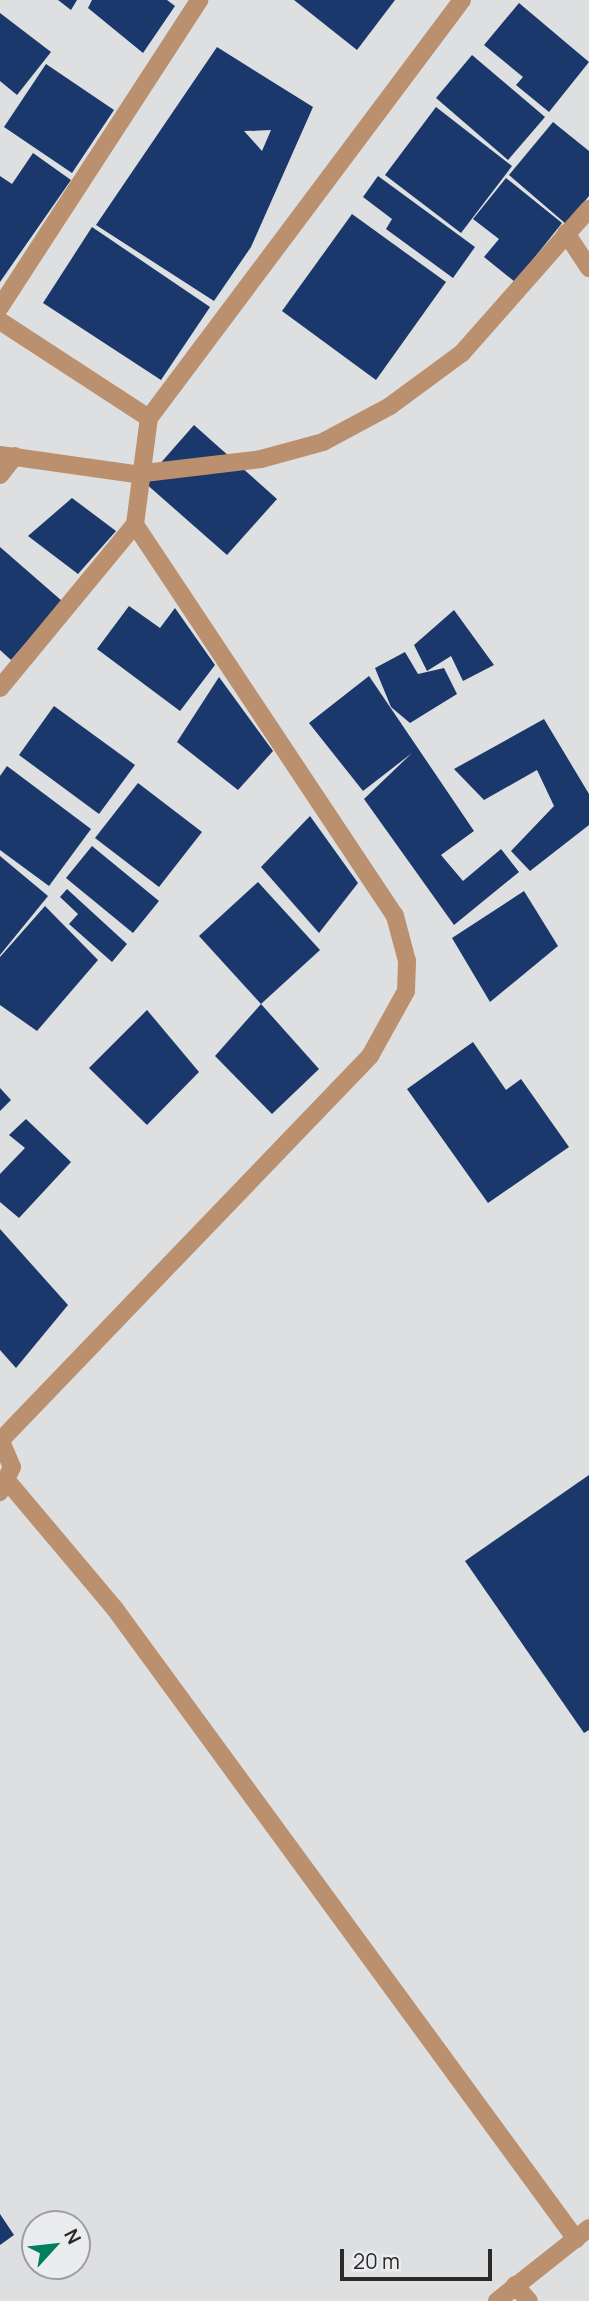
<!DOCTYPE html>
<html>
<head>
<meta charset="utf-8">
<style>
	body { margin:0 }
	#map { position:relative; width:589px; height:2301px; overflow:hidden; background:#dedfe1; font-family:Manrope,sans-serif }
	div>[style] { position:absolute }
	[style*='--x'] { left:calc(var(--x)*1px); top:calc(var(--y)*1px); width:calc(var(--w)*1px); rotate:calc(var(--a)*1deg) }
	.building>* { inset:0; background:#1a386b }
	.street>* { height:18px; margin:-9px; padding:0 9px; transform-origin:9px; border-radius:9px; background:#ba906e }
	span { translate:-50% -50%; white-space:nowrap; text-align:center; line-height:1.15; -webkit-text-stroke:7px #ebecee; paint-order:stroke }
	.north { position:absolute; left:21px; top:2210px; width:70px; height:70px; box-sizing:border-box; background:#ebecee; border:2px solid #9e9ea0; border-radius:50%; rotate:63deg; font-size:19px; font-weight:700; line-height:28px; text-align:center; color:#2a2a2b }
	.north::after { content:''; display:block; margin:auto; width:24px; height:32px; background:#007f5f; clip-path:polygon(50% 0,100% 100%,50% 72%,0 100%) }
	.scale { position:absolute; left:340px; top:2249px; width:152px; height:32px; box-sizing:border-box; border:4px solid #2a2a2b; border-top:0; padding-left:9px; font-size:21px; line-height:24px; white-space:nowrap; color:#2a2a2b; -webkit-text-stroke:5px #ebecee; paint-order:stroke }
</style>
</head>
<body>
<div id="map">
	<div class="building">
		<div style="clip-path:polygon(58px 0,77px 0,71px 10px)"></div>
		<div style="clip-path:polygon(92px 0,167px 0,175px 6px,143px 53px,88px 8px)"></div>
		<div style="clip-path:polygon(294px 0,395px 0,357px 50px)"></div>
		<div style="clip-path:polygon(519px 3px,589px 62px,549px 112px,516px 85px,523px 77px,484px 45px)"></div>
		<div style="clip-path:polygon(0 13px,51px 52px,17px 95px,0 81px)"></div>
		<div style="clip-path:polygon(evenodd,217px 47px,313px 107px,251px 247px,214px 301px,96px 225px,217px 47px,271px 130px,262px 151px,244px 131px,271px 130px)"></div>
		<div style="clip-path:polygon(472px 55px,545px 117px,508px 160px,436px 98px)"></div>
		<div style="clip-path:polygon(46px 64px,114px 110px,72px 173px,4px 127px)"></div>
		<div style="clip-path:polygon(436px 107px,512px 166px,461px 233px,385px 175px)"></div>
		<div style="clip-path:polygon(553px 122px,589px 151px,589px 196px,566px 224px,509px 175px)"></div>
		<div style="clip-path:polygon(33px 153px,71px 180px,0 282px,0 176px,12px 184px)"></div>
		<div style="clip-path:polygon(378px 176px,475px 247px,453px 278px,386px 229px,392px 219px,363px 197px)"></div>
		<div style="clip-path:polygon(506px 178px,562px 223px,515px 282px,484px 257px,499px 239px,473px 219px)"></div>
		<div style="clip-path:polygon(352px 214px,446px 282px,376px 380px,282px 311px)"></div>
		<div style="clip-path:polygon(92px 227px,210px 307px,161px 380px,43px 303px)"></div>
		<div style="clip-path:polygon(194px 425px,277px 499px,227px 555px,144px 482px)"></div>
		<div style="clip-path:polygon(72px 498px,116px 531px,78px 574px,28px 536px)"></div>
		<div style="clip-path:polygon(0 547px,62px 601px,11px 660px,0 650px)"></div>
		<div style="clip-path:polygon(129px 606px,160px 628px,175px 608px,215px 665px,180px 711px,97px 649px)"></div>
		<div style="clip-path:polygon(454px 610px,494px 665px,463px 681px,451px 656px,427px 671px,414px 645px)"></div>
		<div style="clip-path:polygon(405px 652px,418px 674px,444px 668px,457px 694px,410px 723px,391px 707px,375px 668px)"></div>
		<div style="clip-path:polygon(369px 676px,474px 831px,441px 855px,463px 881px,501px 849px,519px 872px,454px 925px,364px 799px,412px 753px,363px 791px,309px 723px)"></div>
		<div style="clip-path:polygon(219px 677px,273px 751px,238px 790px,177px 742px)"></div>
		<div style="clip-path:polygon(54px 706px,135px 765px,99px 814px,19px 755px)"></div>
		<div style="clip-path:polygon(544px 719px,589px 794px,589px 825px,530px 871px,511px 851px,554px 806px,537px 770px,484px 800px,454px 769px)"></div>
		<div style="clip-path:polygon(7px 766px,91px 829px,49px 886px,0 850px,0 776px)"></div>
		<div style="clip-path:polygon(138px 783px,202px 832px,159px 887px,95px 838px)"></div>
		<div style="clip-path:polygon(310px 816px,358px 883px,319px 933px,261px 867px)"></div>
		<div style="clip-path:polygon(92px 846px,159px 901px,133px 933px,66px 878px)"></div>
		<div style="clip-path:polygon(0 856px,48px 896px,0 955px)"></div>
		<div style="clip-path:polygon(258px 882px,320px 950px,261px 1004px,199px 936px)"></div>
		<div style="clip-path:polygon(67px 889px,127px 944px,112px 962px,69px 924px,78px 914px,60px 897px)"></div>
		<div style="clip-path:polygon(524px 891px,558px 946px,490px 1002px,452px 938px)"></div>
		<div style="clip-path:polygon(45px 906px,98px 960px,37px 1031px,0 1005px,0 957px)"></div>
		<div style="clip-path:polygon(261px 1004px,319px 1069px,272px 1114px,215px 1056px)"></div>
		<div style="clip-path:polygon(147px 1010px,199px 1072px,147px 1125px,89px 1068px)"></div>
		<div style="clip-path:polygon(473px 1042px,506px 1090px,521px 1079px,569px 1147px,488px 1203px,407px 1089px)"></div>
		<div style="clip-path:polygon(0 1088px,11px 1100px,0 1111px)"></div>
		<div style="clip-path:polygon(26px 1119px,71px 1162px,19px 1218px,0 1202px,0 1174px,25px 1148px,9px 1135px)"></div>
		<div style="clip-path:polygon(0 1229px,68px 1305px,16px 1368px,0 1350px)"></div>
		<div style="clip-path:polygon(589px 1475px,589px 1730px,584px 1733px,465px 1561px)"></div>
		<div style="clip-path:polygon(0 2214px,14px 2235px,0 2245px)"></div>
	</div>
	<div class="street">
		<div style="--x:566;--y:233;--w:42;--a:56.7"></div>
		<div style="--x:0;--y:307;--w:366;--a:-57"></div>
		<div style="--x:0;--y:321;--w:178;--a:33.1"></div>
		<div style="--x:0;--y:455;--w:137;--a:8"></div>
		<div style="--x:136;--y:474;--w:126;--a:-6.8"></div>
		<div style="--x:261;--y:459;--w:64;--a:-15.3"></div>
		<div style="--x:323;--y:442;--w:76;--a:-28.2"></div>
		<div style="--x:390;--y:406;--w:89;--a:-36.4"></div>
		<div style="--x:462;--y:353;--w:192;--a:-48.6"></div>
		<div style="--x:0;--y:475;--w:24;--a:-52"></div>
		<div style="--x:0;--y:688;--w:212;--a:-50.5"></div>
		<div style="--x:135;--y:524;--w:107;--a:-82.5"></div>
		<div style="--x:149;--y:418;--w:522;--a:-53.17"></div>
		<div style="--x:0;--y:1439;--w:30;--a:67"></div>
		<div style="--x:12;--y:1467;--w:28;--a:116"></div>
		<div style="--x:1;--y:1440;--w:533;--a:-46.14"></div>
		<div style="--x:370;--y:1056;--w:74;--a:-61"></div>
		<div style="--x:406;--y:991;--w:30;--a:-88"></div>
		<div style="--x:407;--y:961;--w:47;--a:-104.9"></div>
		<div style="--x:395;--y:916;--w:470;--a:-123.6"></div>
		<div style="--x:9;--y:1483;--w:165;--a:49.9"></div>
		<div style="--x:115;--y:1609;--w:781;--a:53.81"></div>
		<div style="--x:515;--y:2285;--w:21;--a:49"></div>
		<div style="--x:497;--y:2301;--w:117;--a:-38.4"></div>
	</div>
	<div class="north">N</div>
	<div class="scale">20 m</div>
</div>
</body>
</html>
